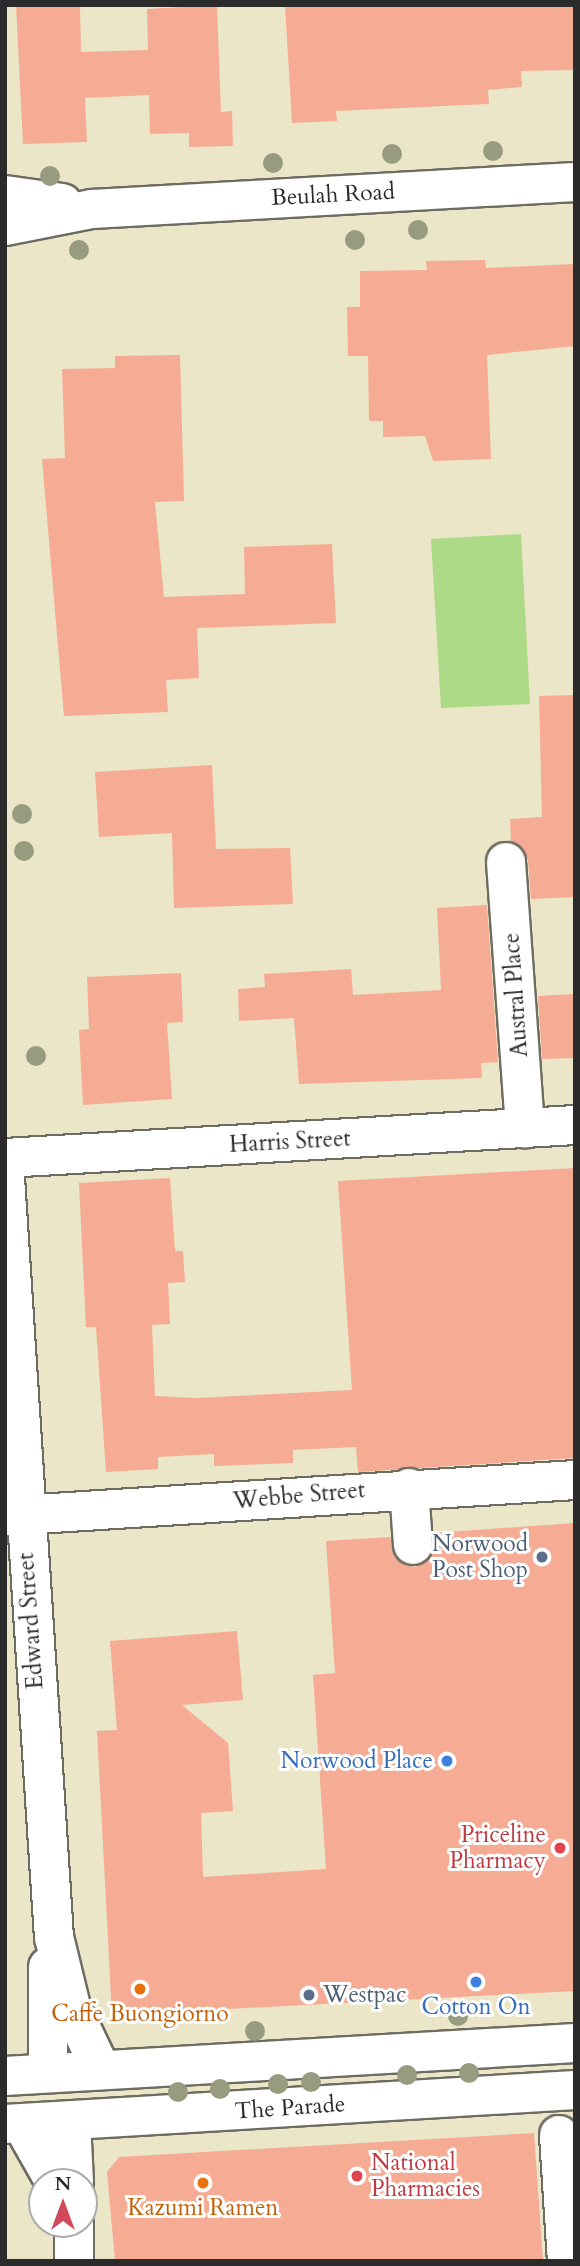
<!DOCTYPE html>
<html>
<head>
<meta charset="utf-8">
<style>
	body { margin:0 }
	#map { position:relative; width:580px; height:2266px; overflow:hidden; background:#ebe6c8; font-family:Cardo,serif }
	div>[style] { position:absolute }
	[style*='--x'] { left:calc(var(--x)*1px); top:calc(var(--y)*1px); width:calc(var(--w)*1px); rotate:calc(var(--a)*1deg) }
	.green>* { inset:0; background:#adda86 }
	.building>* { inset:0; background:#f6ab94 }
	.roads { filter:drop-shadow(2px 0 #6e6c62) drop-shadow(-2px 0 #6e6c62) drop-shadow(0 2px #6e6c62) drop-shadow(0 -2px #6e6c62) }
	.minor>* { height:38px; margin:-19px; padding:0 19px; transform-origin:19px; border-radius:19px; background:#fff }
	.major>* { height:38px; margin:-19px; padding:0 19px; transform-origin:19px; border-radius:19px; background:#fff }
	.trees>* { width:20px; height:20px; margin:-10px; border-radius:50%; background:#979c80 }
	.dots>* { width:19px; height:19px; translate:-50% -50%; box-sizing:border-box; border:4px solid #fff; border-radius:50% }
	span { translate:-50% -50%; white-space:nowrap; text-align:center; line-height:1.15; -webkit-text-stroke:6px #fff; paint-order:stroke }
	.street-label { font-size:23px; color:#2b2b2b }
	.service-label { font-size:23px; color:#4e5e75 }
	.right { translate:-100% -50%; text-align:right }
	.left { translate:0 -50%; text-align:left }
	.shop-label { font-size:23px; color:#366cbe }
	.health-label { font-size:23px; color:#be3a42 }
	.food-label { font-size:23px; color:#c56008 }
	.frame { position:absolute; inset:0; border:7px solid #2b2b2b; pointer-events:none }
	.north { position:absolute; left:28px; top:2168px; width:70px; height:70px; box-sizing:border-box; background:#fff; border:2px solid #aaa; border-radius:50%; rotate:0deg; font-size:19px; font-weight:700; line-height:28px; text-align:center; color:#2b2b2b }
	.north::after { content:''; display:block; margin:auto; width:24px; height:32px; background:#d1495b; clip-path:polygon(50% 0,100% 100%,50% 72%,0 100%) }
</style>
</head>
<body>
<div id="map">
	<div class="green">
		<div style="clip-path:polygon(521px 534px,530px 704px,441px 708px,431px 539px)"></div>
	</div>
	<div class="building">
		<div style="clip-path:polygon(16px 5px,80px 5px,81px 52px,148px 50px,147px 9px,217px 5px,221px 112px,232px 111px,233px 146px,189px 147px,189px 133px,150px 134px,149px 95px,85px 98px,87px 142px,23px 144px)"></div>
		<div style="clip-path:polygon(285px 5px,575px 5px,575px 70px,521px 71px,522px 87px,488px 90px,489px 104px,336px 111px,337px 121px,292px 123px)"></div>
		<div style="clip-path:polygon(485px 260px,486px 268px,575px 264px,575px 346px,487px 355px,491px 459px,433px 461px,425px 436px,383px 437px,383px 421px,369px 421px,368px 356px,348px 356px,347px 307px,360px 307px,360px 271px,427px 270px,426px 261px)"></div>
		<div style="clip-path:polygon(180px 355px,184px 501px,155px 502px,164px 597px,245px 594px,244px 547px,332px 544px,336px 623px,197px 628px,199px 678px,166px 680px,168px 712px,64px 716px,42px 459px,65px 458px,62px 369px,115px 368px,115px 356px)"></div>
		<div style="clip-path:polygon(575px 695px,575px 897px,531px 899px,528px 860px,511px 841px,510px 819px,542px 817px,539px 696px)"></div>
		<div style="clip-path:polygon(212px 765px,216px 849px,290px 848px,293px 904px,174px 908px,172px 833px,99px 837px,95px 772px)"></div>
		<div style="clip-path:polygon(487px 905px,498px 1062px,481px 1063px,482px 1078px,299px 1084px,294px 1018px,239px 1021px,238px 989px,265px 987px,264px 974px,351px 969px,353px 995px,441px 990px,437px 908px)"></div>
		<div style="clip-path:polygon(181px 973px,183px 1022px,167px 1023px,172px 1099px,83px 1105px,79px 1030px,89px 1029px,87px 977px)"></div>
		<div style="clip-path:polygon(575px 994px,575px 1058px,542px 1059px,538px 996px)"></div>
		<div style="clip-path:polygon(575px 1168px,575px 1458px,358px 1472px,356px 1447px,293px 1450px,293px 1463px,214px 1466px,214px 1454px,158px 1457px,158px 1469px,106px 1472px,96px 1327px,86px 1327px,79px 1183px,170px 1178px,175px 1251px,183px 1251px,185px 1282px,168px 1283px,170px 1324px,152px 1325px,155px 1396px,197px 1398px,352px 1390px,338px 1181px)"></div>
		<div style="clip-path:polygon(575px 1523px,575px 1991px,112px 2015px,97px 1731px,117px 1730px,110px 1641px,237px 1631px,243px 1700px,182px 1705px,228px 1743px,233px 1811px,201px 1813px,203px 1877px,326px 1869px,313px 1675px,335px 1673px,326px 1541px,390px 1537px,395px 1558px,415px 1567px,432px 1555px,434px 1533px)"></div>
		<div style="clip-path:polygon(534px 2133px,543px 2261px,115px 2261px,107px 2172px,119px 2157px)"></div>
	</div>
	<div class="roads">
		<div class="minor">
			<div style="--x:5;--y:195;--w:58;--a:8"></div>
			<div style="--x:5;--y:226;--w:89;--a:-11.1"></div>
			<div style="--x:92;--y:209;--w:484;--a:-3.2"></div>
			<div style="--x:506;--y:862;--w:267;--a:85.9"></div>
			<div style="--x:5;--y:1158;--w:571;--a:-3.31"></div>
			<div style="--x:5;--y:1178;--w:761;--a:86.31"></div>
			<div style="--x:54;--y:1937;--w:72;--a:76.3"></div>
			<div style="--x:71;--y:2007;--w:70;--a:64.5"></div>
			<div style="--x:409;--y:1488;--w:57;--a:86"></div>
			<div style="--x:5;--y:1516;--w:571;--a:-3.61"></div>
			<div style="--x:48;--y:1967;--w:106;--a:90"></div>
			<div style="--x:71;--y:2121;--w:61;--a:87.2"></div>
			<div style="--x:22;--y:2124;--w:67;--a:60.4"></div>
			<div style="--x:559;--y:2135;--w:126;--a:86.4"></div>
			<div style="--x:74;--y:2224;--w:37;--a:90"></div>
		</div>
		<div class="major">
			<div style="--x:5;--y:2076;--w:571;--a:-3.31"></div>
			<div style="--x:5;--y:2124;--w:571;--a:-3.41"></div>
		</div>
	</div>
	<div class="trees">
		<div style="left:493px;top:151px"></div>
		<div style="left:392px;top:154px"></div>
		<div style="left:273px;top:163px"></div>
		<div style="left:50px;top:176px"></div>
		<div style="left:418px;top:230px"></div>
		<div style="left:355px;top:240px"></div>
		<div style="left:79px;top:250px"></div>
		<div style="left:22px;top:814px"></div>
		<div style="left:24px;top:851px"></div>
		<div style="left:36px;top:1056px"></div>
		<div style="left:458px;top:2016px"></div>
		<div style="left:255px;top:2031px"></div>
		<div style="left:469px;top:2073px"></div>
		<div style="left:407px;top:2075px"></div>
		<div style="left:311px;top:2082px"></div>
		<div style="left:278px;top:2084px"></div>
		<div style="left:220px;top:2089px"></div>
		<div style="left:178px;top:2092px"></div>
	</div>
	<div class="dots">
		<div style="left:542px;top:1557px;background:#5c6f8a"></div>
		<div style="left:447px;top:1761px;background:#3f7fe0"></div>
		<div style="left:560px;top:1848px;background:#e0444e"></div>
		<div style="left:476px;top:1982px;background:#3f7fe0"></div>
		<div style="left:140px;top:1989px;background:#e8710a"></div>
		<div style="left:309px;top:1995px;background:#5c6f8a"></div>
		<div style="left:357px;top:2176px;background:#e0444e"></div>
		<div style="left:203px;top:2183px;background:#e8710a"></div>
	</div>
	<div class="street-label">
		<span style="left:333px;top:195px;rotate:-3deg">Beulah Road</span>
		<span style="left:516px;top:995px;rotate:-94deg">Austral Place</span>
		<span style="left:290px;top:1142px;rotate:-3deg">Harris Street</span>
		<span style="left:299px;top:1496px;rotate:-5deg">Webbe Street</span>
		<span style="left:31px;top:1621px;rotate:-94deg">Edward Street</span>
		<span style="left:290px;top:2108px;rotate:-4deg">The Parade</span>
	</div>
	<div class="service-label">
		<span class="right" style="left:528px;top:1557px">Norwood<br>Post Shop</span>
		<span class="left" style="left:323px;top:1995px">Westpac</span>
	</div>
	<div class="shop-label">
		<span class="right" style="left:433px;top:1761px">Norwood Place</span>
		<span style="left:476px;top:2007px">Cotton On</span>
	</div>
	<div class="health-label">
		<span class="right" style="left:546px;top:1848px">Priceline<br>Pharmacy</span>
		<span class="left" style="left:371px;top:2176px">National<br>Pharmacies</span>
	</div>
	<div class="food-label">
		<span style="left:140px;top:2014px">Caffe Buongiorno</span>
		<span style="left:203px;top:2208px">Kazumi Ramen</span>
	</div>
	<div class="frame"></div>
	<div class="north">N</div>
</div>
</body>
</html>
